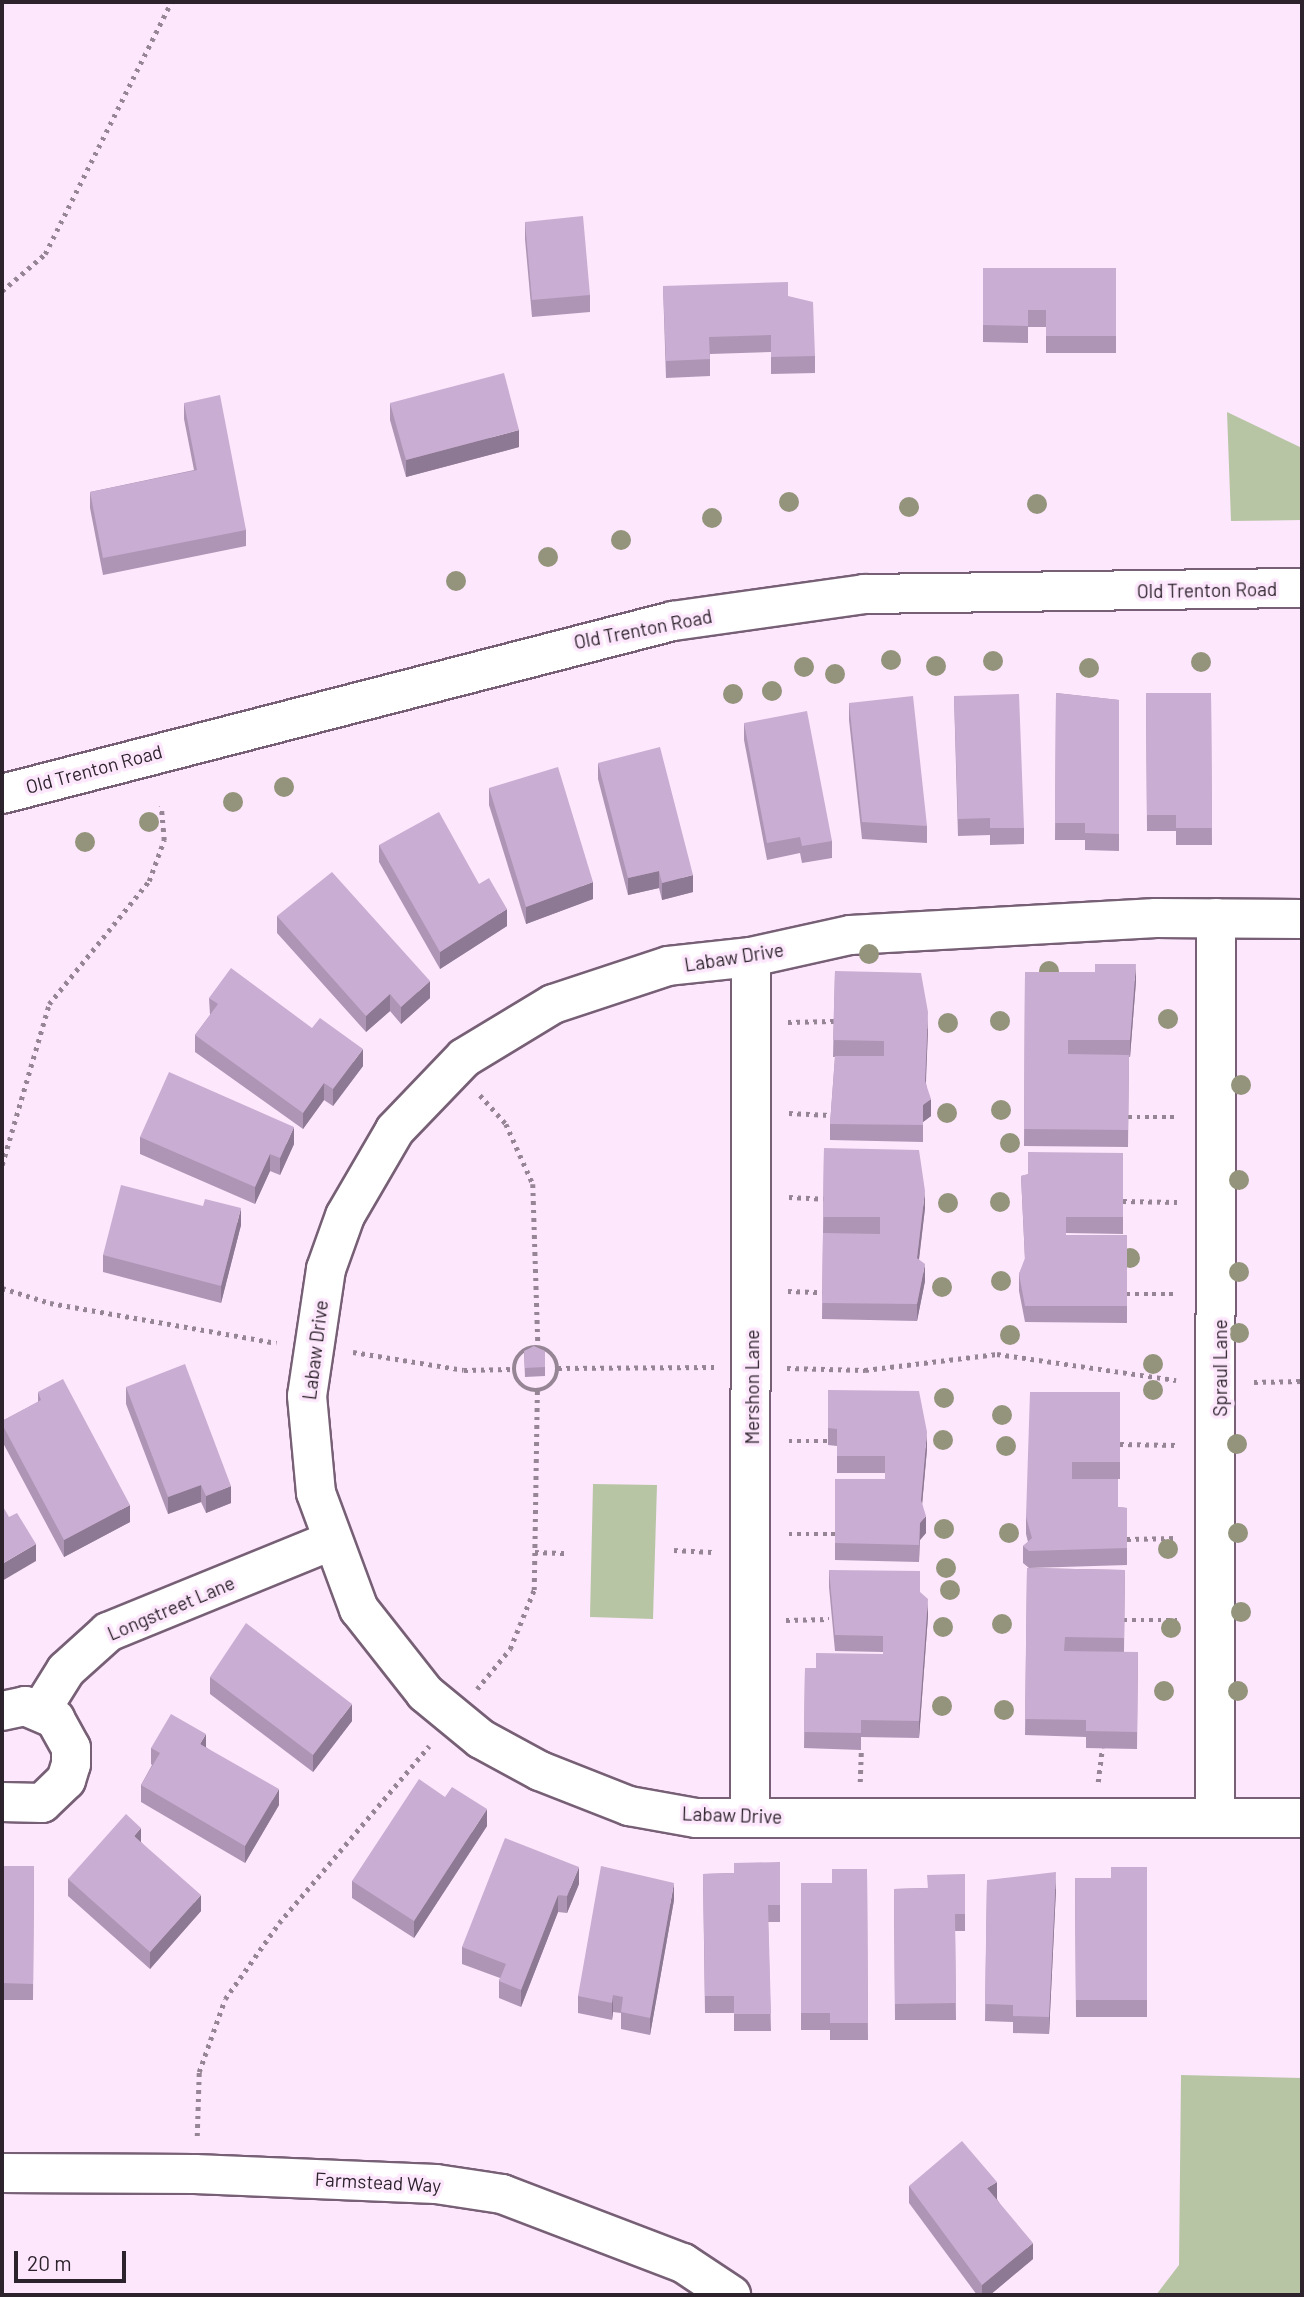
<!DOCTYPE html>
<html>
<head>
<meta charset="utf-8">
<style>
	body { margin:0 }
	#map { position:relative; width:1304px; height:2297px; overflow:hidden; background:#fde7fc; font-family:Barlow,sans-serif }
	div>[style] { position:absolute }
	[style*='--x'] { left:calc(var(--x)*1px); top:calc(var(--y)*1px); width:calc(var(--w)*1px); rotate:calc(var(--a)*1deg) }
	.green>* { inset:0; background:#b8c5a5 }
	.path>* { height:4.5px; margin-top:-2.25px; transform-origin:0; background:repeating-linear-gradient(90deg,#968595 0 3.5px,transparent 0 8.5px) }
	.path>.ring { margin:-2.25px; padding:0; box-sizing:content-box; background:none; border:4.5px solid #968595; border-radius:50% }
	.roads { filter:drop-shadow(2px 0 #776076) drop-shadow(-2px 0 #776076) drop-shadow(0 2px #776076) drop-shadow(0 -2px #776076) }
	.minor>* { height:38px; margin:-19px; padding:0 19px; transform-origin:19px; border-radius:19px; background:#fff }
	.major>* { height:38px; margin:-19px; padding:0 19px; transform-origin:19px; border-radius:19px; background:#fff }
	.trees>* { width:20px; height:20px; margin:-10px; border-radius:50%; background:#93947b }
	.wall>* { inset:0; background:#ae95b5 }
	.shaded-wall>* { inset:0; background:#8d7993 }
	.building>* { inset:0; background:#caadd2 }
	span { translate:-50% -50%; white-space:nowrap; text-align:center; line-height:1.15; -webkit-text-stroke:7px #fde7fc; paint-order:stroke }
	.street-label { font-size:19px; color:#2d232c }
	.frame { position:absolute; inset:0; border:4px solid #2d232c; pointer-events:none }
	.scale { position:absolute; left:14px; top:2251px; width:112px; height:32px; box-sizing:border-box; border:4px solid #2d232c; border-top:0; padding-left:9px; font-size:21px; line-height:24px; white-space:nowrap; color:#2d232c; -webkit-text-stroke:5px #fde7fc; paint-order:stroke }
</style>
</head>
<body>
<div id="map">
	<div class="green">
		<div style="clip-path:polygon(1227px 412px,1302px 448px,1302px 520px,1231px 521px)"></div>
		<div style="clip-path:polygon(593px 1484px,657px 1485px,653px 1619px,590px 1617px)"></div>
		<div style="clip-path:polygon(1181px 2075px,1302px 2078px,1302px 2295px,1156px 2295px,1179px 2265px)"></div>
	</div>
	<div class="path">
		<div style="--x:2;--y:291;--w:57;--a:-40.7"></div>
		<div style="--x:45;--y:254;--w:282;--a:-63.4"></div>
		<div style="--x:788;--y:1022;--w:46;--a:-1.2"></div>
		<div style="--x:480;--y:1095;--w:39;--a:48"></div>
		<div style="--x:506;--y:1124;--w:66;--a:65.8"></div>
		<div style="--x:533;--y:1184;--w:163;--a:88.2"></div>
		<div style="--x:789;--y:1113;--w:41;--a:2.8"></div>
		<div style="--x:1128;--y:1117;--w:50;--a:0"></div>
		<div style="--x:2;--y:1165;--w:168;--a:-73.7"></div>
		<div style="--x:49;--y:1004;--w:159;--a:-50.9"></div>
		<div style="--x:149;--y:881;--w:44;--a:-69.9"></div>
		<div style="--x:164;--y:840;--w:34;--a:-95"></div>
		<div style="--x:789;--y:1197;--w:35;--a:3"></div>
		<div style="--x:1123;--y:1201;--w:54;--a:1.1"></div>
		<div style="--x:2;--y:1288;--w:50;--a:17.4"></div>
		<div style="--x:50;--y:1303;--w:230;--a:10"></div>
		<div style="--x:788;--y:1291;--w:35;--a:2"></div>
		<div style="--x:1127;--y:1294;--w:50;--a:0"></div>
		<div class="ring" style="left:514px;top:1347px;width:39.5px;height:39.5px"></div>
		<div style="--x:353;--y:1352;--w:112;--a:9.2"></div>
		<div style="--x:464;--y:1370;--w:50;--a:-1.1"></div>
		<div style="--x:558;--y:1368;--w:156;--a:-0.4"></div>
		<div style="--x:787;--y:1368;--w:78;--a:1.5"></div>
		<div style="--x:865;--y:1370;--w:133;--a:-6.9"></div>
		<div style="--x:997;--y:1354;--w:181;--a:8.3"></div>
		<div style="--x:1254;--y:1382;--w:48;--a:-1.2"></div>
		<div style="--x:789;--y:1441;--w:38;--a:0"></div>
		<div style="--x:1120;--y:1444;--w:57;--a:1"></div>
		<div style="--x:789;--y:1534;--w:46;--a:0"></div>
		<div style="--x:1127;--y:1539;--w:50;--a:-1.1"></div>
		<div style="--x:674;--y:1550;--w:38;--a:3"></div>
		<div style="--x:535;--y:1552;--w:34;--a:2"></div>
		<div style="--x:786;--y:1620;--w:43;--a:-1.3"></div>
		<div style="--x:1124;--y:1620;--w:53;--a:0"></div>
		<div style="--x:477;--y:1689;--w:52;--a:-50.5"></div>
		<div style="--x:510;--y:1649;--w:64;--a:-67.9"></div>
		<div style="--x:534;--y:1590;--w:200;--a:-89.1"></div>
		<div style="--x:860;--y:1782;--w:32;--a:-88"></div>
		<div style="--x:1098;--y:1782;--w:34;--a:-83"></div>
		<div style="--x:197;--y:2136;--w:64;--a:-88.2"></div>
		<div style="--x:199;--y:2072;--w:77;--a:-70.4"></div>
		<div style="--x:225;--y:1999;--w:93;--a:-54.6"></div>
		<div style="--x:279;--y:1923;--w:232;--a:-49.7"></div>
	</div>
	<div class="roads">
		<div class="minor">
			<div style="--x:1302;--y:919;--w:146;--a:-179.6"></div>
			<div style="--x:1156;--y:918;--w:306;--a:176.8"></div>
			<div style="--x:850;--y:935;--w:101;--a:167.5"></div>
			<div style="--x:751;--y:957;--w:83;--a:173.8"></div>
			<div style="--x:668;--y:966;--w:121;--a:161.7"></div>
			<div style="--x:553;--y:1004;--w:104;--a:148.8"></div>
			<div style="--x:464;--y:1058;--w:100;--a:133.8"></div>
			<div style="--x:395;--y:1130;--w:99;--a:120.2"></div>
			<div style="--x:345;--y:1216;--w:56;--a:109.7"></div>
			<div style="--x:326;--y:1269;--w:128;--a:98.5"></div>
			<div style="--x:307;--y:1396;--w:97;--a:84.7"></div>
			<div style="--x:316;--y:1493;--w:124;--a:69.7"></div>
			<div style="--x:359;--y:1609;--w:107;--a:51.8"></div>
			<div style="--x:425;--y:1693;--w:72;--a:39.4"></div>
			<div style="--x:481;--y:1739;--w:67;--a:28.5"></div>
			<div style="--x:540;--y:1771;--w:96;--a:21.5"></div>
			<div style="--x:629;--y:1806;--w:68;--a:10.2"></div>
			<div style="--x:696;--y:1818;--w:606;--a:0"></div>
			<div style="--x:41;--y:1710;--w:47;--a:-58"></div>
			<div style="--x:66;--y:1670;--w:57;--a:-42.1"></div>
			<div style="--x:108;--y:1632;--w:239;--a:-22.2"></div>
			<div style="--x:2;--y:1711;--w:24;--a:-12"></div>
			<div style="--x:25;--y:1706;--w:33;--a:23"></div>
			<div style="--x:55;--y:1719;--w:33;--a:61"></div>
			<div style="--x:71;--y:1748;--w:16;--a:90"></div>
			<div style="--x:71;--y:1764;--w:17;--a:107"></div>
			<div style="--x:66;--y:1780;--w:33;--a:136"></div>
			<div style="--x:42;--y:1803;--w:40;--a:-178.6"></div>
			<div style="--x:750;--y:1817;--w:860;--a:-89.93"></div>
			<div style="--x:1215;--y:1818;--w:900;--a:-89.94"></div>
			<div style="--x:2;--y:2173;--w:193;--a:0.3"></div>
			<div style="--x:195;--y:2174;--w:241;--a:2.4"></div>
			<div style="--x:436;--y:2184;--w:67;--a:8.6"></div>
			<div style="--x:502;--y:2194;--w:194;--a:20.9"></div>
			<div style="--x:683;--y:2263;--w:58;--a:33.7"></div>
		</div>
		<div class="major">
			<div style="--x:2;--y:794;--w:693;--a:-14.46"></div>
			<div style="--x:673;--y:621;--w:193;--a:-8"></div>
			<div style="--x:864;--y:594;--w:438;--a:-0.8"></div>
		</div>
	</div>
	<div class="trees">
		<div style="left:789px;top:502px"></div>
		<div style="left:1037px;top:504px"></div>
		<div style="left:909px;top:507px"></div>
		<div style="left:712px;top:518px"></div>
		<div style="left:621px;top:540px"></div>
		<div style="left:548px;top:557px"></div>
		<div style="left:456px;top:581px"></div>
		<div style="left:891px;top:660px"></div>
		<div style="left:993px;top:661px"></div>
		<div style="left:1201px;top:662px"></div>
		<div style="left:936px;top:666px"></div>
		<div style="left:804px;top:667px"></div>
		<div style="left:1089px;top:668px"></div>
		<div style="left:835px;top:674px"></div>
		<div style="left:772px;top:691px"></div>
		<div style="left:733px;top:694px"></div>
		<div style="left:284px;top:787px"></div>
		<div style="left:233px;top:802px"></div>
		<div style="left:149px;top:822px"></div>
		<div style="left:85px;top:842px"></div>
		<div style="left:869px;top:954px"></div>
		<div style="left:1049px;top:971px"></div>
		<div style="left:1168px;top:1019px"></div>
		<div style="left:1000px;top:1021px"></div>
		<div style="left:948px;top:1023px"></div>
		<div style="left:1241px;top:1085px"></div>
		<div style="left:1001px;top:1110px"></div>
		<div style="left:947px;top:1113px"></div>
		<div style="left:1010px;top:1143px"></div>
		<div style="left:1239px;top:1180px"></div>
		<div style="left:1000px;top:1202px"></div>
		<div style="left:948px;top:1203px"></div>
		<div style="left:1130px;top:1258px"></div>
		<div style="left:1239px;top:1272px"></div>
		<div style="left:1001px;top:1281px"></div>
		<div style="left:942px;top:1287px"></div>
		<div style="left:1239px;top:1333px"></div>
		<div style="left:1010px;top:1335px"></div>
		<div style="left:1153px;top:1364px"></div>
		<div style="left:1153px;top:1390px"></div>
		<div style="left:944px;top:1398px"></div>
		<div style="left:1002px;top:1415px"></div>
		<div style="left:943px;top:1440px"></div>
		<div style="left:1237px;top:1444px"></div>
		<div style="left:1006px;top:1446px"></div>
		<div style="left:944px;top:1529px"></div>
		<div style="left:1009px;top:1533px"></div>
		<div style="left:1238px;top:1533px"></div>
		<div style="left:1168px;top:1549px"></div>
		<div style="left:946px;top:1568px"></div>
		<div style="left:950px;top:1590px"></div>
		<div style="left:1241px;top:1612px"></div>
		<div style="left:1002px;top:1624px"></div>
		<div style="left:943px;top:1627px"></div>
		<div style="left:1171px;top:1628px"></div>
		<div style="left:1164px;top:1691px"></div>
		<div style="left:1238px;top:1691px"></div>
		<div style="left:942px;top:1706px"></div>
		<div style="left:1004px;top:1710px"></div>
	</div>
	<div class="wall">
		<div style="clip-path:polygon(525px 222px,590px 295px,590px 312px,532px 317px,525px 239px)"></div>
		<div style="clip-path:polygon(983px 268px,1116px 268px,1116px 353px,1046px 353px,1046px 327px,1028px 327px,1028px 343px,983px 342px)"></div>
		<div style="clip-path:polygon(663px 286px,788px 296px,815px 356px,815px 373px,771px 374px,771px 352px,710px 354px,710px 376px,666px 378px)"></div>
		<div style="clip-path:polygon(184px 403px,246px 530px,246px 546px,103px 575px,90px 508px,90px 492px,194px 470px,184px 419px)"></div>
		<div style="clip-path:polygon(390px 403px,519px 447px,406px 477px,390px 420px)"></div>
		<div style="clip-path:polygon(1056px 693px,1119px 700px,1119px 851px,1085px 850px,1085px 840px,1055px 840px)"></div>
		<div style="clip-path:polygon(1146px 693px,1211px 693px,1212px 845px,1176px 845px,1176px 831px,1147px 831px)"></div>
		<div style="clip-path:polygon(954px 696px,1024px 828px,1024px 844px,990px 845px,990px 835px,958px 836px)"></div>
		<div style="clip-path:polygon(849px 703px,927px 826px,927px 843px,862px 839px,849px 720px)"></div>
		<div style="clip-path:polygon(744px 723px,832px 841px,832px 858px,802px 863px,800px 853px,767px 860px,744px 740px)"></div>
		<div style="clip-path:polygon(598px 763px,693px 892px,662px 900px,659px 888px,628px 895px,598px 779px)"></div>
		<div style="clip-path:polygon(489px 788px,593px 899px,526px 924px,489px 805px)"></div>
		<div style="clip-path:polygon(379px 845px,479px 884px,507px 926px,440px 969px,379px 862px)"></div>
		<div style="clip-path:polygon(277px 916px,430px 998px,401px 1024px,390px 1011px,366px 1032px,277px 933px)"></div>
		<div style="clip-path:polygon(835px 971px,928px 1029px,926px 1083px,931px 1116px,923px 1122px,923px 1142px,830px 1140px,830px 1124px,835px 1057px,833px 1057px)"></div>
		<div style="clip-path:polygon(1025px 972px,1136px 981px,1130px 1057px,1129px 1057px,1128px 1147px,1024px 1146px)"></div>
		<div style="clip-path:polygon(209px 998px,363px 1066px,333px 1106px,324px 1100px,303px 1129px,195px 1052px,195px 1035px,210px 1015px)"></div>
		<div style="clip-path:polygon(140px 1137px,294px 1144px,280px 1175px,270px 1171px,255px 1204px,140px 1154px)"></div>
		<div style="clip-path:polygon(824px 1148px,925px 1208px,919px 1260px,925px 1281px,917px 1321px,822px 1319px)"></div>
		<div style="clip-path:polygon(1123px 1153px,1123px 1234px,1066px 1233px,1066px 1235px,1127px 1235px,1127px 1323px,1025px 1322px,1019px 1291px,1019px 1274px,1025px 1260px,1021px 1176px)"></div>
		<div style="clip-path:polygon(203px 1206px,241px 1225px,221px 1303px,103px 1272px,103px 1255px)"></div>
		<div style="clip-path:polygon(524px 1351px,545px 1351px,545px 1376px,525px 1377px)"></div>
		<div style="clip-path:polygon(126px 1387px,231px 1503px,206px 1513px,201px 1502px,168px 1514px,126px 1404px)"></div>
		<div style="clip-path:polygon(828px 1390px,927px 1449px,922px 1504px,926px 1533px,920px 1540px,919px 1562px,835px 1560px,835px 1479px,885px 1479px,885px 1473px,837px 1473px,837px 1446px,828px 1445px)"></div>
		<div style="clip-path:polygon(38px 1392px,130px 1522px,64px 1557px,2px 1441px,2px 1421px,38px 1402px)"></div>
		<div style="clip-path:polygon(1120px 1392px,1120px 1479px,1118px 1479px,1118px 1507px,1127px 1508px,1127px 1565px,1029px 1568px,1023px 1563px,1023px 1546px,1028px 1542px,1026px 1534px,1026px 1517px)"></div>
		<div style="clip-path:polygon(1027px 1568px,1125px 1570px,1124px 1652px,1138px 1652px,1137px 1749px,1086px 1748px,1086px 1737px,1025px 1735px)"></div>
		<div style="clip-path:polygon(829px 1570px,920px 1592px,928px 1616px,919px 1738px,861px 1737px,861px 1750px,804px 1748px,805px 1668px,816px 1668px,883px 1654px,883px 1652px,835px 1651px,829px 1587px)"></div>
		<div style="clip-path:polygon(210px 1677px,352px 1721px,313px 1772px,210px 1694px)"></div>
		<div style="clip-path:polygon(206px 1747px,279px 1805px,245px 1863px,141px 1802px,141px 1785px,152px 1765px,151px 1764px,151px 1748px)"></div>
		<div style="clip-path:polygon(487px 1826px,414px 1938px,352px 1898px,352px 1881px)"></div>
		<div style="clip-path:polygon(141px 1842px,201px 1911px,150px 1969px,68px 1896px,68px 1879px)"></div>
		<div style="clip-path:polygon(780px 1862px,780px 1922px,768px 1922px,771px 2031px,734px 2031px,734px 2013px,705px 2013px,703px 1874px,734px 1873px)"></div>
		<div style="clip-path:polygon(2px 1866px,34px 1866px,33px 2000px,2px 2000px)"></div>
		<div style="clip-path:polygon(1147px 1867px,1147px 2017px,1076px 2017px,1075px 1878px,1111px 1878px)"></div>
		<div style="clip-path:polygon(867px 1869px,868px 2040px,830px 2040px,830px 2030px,801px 2030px,801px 1883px,832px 1883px)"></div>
		<div style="clip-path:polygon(965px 1874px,965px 1931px,955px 1931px,956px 2020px,895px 2020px,894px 1889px,927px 1888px)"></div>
		<div style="clip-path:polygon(987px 1880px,1056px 1889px,1049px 2034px,1013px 2033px,1013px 2022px,985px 2021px)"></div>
		<div style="clip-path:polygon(579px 1884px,567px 1913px,558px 1912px,521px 2007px,499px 1998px,499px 1981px,500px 1978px,462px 1964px,462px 1947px)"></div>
		<div style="clip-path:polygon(674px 1900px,650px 2035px,621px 2029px,621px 2013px,613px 2012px,612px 2020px,578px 2013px,578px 1996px)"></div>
		<div style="clip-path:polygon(909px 2186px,997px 2199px,1033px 2259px,990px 2295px,977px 2295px,909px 2203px)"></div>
	</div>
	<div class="shaded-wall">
		<div style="clip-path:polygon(519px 430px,519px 447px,406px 477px,406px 460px)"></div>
		<div style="clip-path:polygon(659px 871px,659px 888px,628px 895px,628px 878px)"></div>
		<div style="clip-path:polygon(693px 875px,693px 892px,662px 900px,662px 883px)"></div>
		<div style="clip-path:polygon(593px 882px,593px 899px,526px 924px,526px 907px)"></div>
		<div style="clip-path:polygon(507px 909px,507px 926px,440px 969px,440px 952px)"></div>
		<div style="clip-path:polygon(1136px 964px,1136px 981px,1130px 1057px,1130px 1040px)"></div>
		<div style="clip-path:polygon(430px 981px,430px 998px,401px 1024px,401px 1007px)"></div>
		<div style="clip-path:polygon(390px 994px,390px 1011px,366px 1032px,366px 1016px)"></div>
		<div style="clip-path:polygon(928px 1012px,928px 1029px,925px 1097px,925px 1081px)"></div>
		<div style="clip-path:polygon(363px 1049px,363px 1066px,333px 1106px,333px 1089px)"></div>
		<div style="clip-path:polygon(324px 1083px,324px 1100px,303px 1129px,303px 1113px)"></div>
		<div style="clip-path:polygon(931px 1099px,931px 1116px,923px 1122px,923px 1142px,923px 1105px)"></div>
		<div style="clip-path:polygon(294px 1127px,294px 1144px,280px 1175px,280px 1158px)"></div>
		<div style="clip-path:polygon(270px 1154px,270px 1171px,255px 1204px,255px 1187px)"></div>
		<div style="clip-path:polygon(925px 1191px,925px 1208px,917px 1275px,917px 1258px)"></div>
		<div style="clip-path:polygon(241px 1208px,241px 1225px,221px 1303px,221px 1286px)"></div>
		<div style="clip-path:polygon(925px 1264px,925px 1281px,917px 1321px,917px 1304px)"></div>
		<div style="clip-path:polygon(927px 1432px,927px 1449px,921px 1517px,921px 1500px)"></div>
		<div style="clip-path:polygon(201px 1485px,201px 1502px,168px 1514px,168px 1497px)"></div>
		<div style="clip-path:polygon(231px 1486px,231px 1503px,206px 1513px,206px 1496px)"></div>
		<div style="clip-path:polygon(130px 1505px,130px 1522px,64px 1557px,64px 1540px)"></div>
		<div style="clip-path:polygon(926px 1516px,926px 1533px,920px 1540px,919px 1562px,920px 1523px)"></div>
		<div style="clip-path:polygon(36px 1544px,36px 1561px,2px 1581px,2px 1564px)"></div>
		<div style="clip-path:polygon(928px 1599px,928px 1616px,919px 1738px,919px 1721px)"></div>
		<div style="clip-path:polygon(352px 1704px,352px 1721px,313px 1772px,313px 1755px)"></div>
		<div style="clip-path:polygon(206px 1734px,206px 1751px,200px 1744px)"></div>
		<div style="clip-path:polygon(279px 1789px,279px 1805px,245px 1863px,245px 1846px)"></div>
		<div style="clip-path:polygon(487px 1809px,487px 1826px,414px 1938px,414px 1921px)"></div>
		<div style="clip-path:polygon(141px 1828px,141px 1845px,134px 1836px)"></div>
		<div style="clip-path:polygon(579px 1867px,579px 1884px,567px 1913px,567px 1896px)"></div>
		<div style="clip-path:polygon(1056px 1872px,1056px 1889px,1049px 2034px,1049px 2017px)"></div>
		<div style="clip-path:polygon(674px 1883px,674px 1900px,650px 2035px,650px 2018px)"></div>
		<div style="clip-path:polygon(201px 1895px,201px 1911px,150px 1969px,150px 1952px)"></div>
		<div style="clip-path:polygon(558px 1895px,558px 1912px,521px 2007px,521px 1990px)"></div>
		<div style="clip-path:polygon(613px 1995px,613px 2012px,612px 2020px,612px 2003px)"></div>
		<div style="clip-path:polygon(997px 2182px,997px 2199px,987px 2205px,987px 2188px)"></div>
		<div style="clip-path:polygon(1033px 2243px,1033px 2259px,990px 2295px,982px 2295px,982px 2285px)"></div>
	</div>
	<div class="building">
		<div style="clip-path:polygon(583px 216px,590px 295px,532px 300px,525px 222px)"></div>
		<div style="clip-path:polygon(983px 268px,1116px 268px,1116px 336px,1046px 336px,1046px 310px,1028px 310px,1028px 326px,983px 325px)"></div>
		<div style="clip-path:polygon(788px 282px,788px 296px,813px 302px,815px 356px,771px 357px,771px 335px,709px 337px,710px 359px,666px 361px,663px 286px)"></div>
		<div style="clip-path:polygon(504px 373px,519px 430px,406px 460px,390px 403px)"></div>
		<div style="clip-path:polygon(220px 395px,246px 530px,103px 558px,90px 492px,197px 470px,184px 403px)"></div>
		<div style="clip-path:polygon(1056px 693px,1119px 700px,1119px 834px,1085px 833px,1085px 823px,1055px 823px)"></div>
		<div style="clip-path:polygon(1146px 693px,1211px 693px,1212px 828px,1176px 828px,1176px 815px,1147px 815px)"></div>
		<div style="clip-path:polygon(1019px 694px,1024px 828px,990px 828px,990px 818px,958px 819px,954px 696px)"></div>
		<div style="clip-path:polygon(913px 696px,927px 826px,862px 822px,849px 703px)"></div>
		<div style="clip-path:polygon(807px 711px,832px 841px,802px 846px,800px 837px,767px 843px,744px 723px)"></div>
		<div style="clip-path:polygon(660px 747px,693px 875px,662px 883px,659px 871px,628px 878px,598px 763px)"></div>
		<div style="clip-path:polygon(558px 767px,593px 882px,526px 907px,489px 788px)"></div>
		<div style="clip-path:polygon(439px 812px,479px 884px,489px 878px,507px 909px,440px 952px,379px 845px)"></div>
		<div style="clip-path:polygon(332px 872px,430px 981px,401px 1007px,390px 994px,366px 1016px,277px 916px)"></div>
		<div style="clip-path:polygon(1095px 964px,1136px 964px,1130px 1040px,1068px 1040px,1068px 1054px,1129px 1055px,1128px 1130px,1024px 1129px,1025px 972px,1095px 972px)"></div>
		<div style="clip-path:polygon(231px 968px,312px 1028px,320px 1018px,363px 1049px,333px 1089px,324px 1083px,303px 1113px,195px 1035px,218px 1004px,209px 998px)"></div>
		<div style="clip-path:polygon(835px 971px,921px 973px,928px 1012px,925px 1081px,931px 1099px,923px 1105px,923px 1125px,830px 1124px,835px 1056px,884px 1056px,884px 1041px,833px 1040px)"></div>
		<div style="clip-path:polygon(169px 1072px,294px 1127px,280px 1158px,270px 1154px,255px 1187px,140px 1137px)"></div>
		<div style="clip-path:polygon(824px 1148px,919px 1150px,925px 1191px,917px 1258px,925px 1264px,917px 1304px,822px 1303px,823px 1233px,880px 1234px,880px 1217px,823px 1217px)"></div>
		<div style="clip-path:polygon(1028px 1152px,1123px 1153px,1123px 1217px,1066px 1217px,1066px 1235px,1127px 1235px,1127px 1306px,1025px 1306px,1019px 1274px,1025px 1258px,1021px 1176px,1028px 1174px)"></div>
		<div style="clip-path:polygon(121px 1185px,203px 1206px,205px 1199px,241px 1208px,221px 1286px,103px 1255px)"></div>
		<div style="clip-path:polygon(534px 1346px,545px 1351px,545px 1367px,525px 1368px,524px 1351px)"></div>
		<div style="clip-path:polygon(185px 1364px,231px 1486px,206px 1496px,201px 1485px,168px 1497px,126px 1387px)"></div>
		<div style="clip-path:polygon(63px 1379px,130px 1505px,64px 1540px,2px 1424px,2px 1421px,41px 1400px,38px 1392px)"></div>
		<div style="clip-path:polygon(828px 1390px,919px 1391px,927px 1432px,921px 1500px,926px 1516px,920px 1523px,919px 1545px,835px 1543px,835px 1479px,885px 1479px,885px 1456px,837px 1456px,837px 1429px,828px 1428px)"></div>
		<div style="clip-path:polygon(1030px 1392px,1120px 1392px,1120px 1462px,1072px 1462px,1072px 1479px,1118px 1479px,1118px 1507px,1127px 1508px,1127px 1548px,1029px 1551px,1023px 1546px,1032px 1538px,1026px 1517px)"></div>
		<div style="clip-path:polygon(2px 1505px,9px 1517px,17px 1513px,36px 1544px,2px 1564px)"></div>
		<div style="clip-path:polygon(1027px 1568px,1125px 1570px,1124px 1638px,1065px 1637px,1064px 1651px,1138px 1652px,1137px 1732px,1086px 1731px,1086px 1720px,1025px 1719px)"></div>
		<div style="clip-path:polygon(829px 1570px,920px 1571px,920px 1592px,928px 1599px,919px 1721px,861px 1720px,861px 1733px,804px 1732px,805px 1668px,816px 1668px,816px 1653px,883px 1654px,883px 1636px,835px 1635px)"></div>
		<div style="clip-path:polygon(246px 1623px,352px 1704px,313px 1755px,210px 1677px)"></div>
		<div style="clip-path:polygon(171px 1714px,206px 1734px,200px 1744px,279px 1789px,245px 1846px,141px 1785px,160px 1753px,151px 1748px)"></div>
		<div style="clip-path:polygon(419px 1779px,445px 1797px,452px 1787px,487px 1809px,414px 1921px,352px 1881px)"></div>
		<div style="clip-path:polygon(126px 1814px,141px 1828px,134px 1836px,201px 1895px,150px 1952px,68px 1879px)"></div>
		<div style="clip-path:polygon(505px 1838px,579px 1867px,567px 1896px,558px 1895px,521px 1990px,499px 1981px,506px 1964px,462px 1947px)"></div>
		<div style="clip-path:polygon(780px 1862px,780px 1905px,768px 1905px,771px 2014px,734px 2014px,734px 1996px,705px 1996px,703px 1874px,734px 1873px,734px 1863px)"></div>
		<div style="clip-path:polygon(2px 1866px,34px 1866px,33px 1984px,2px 1983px)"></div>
		<div style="clip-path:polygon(601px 1866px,674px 1883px,650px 2018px,621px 2012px,623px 1997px,613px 1995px,612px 2003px,578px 1996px)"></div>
		<div style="clip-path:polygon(1111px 1867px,1147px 1867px,1147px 2000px,1076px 2000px,1075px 1878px,1111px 1878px)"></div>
		<div style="clip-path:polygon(832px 1869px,867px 1869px,868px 2023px,830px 2023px,830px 2013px,801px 2013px,801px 1883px,832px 1883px)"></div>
		<div style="clip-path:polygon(1056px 1872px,1049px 2017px,1013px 2016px,1013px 2005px,985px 2004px,987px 1880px)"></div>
		<div style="clip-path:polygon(965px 1874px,965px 1914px,955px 1914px,956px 2003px,895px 2004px,894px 1889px,928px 1888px,927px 1875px)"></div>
		<div style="clip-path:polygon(962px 2141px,997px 2182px,987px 2188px,1033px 2243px,982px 2285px,909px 2186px)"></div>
	</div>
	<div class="street-label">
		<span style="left:1207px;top:590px;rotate:-1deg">Old Trenton Road</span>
		<span style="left:643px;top:629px;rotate:-11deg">Old Trenton Road</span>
		<span style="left:94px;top:769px;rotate:-15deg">Old Trenton Road</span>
		<span style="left:734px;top:957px;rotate:-9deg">Labaw Drive</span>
		<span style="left:315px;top:1350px;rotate:-83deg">Labaw Drive</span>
		<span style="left:1220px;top:1368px;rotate:-90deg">Spraul Lane</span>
		<span style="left:752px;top:1387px;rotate:-90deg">Mershon Lane</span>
		<span style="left:171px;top:1608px;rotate:-23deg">Longstreet Lane</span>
		<span style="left:732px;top:1815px;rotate:2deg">Labaw Drive</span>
		<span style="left:378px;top:2182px;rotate:3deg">Farmstead Way</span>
	</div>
	<div class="frame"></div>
	<div class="scale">20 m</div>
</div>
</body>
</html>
